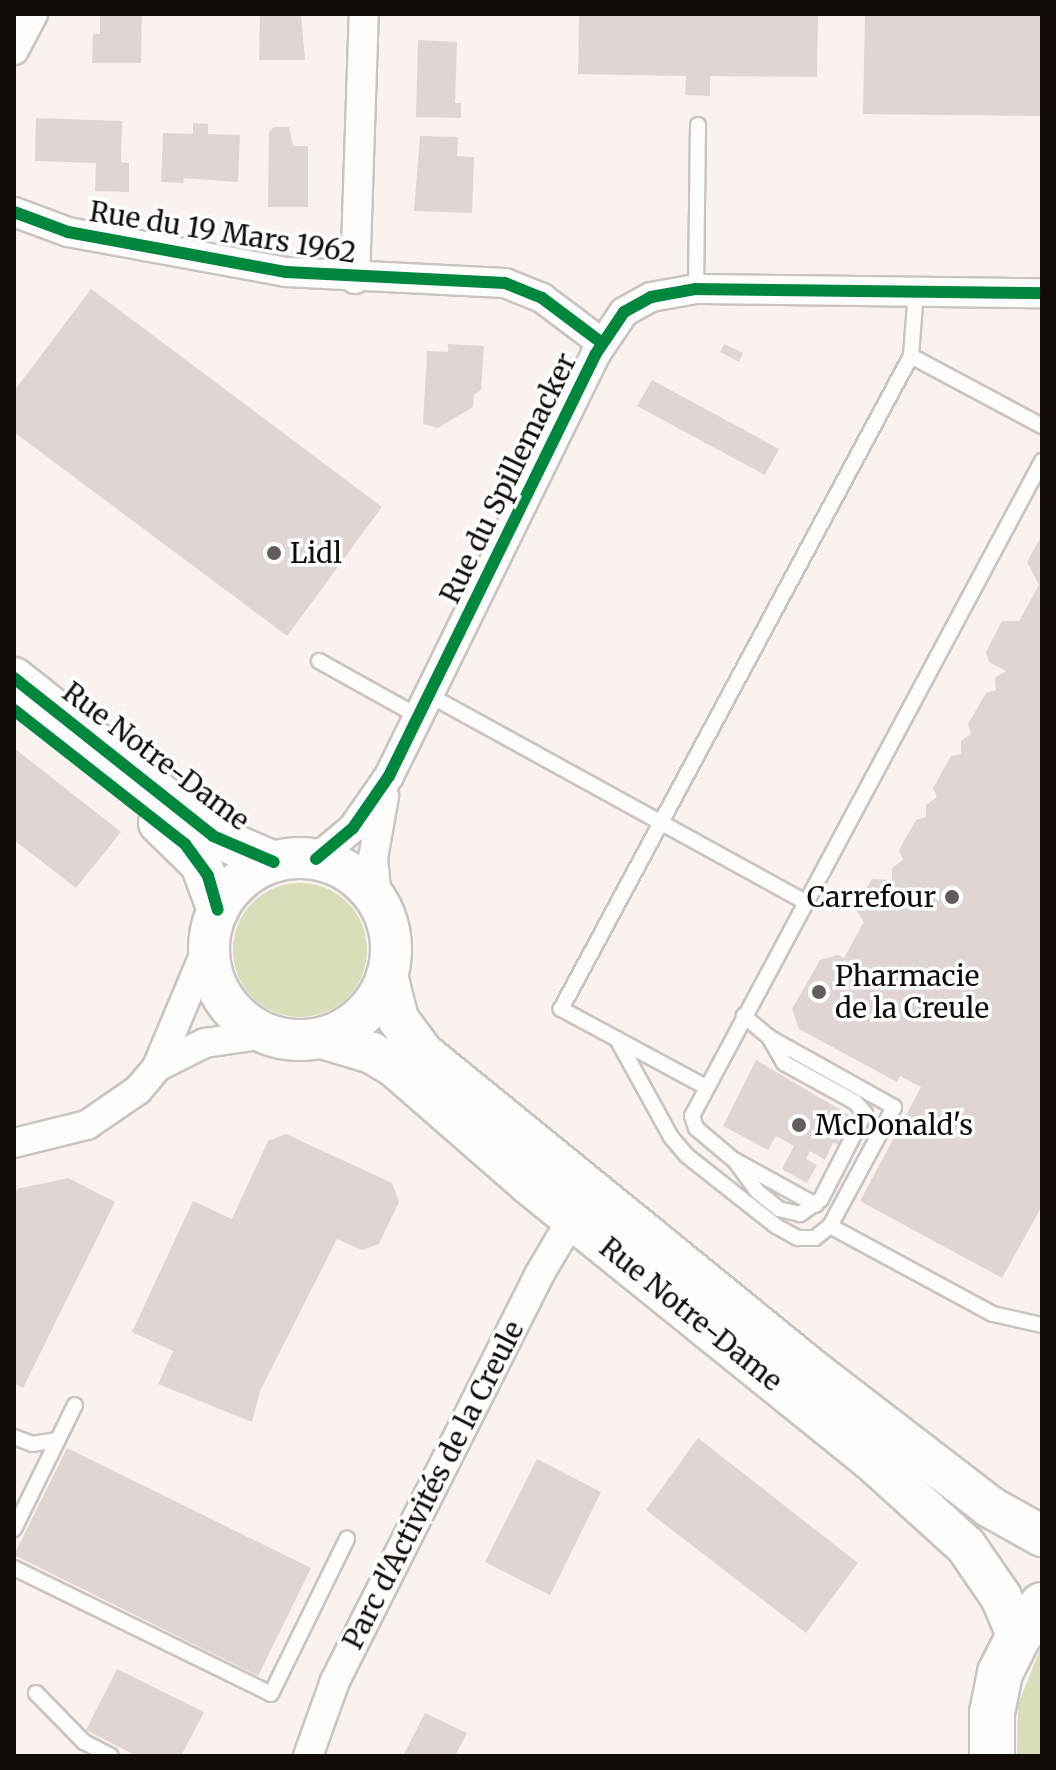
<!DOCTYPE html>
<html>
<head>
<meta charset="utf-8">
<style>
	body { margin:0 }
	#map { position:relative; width:1056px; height:1770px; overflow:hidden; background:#f9f2ef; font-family:Merriweather,serif }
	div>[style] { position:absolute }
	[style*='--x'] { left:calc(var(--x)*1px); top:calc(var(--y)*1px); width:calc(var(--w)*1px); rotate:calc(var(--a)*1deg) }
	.green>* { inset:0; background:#d6dfb8 }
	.round { border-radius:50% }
	.building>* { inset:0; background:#dfd6d4 }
	.roads { filter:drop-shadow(2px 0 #cac3c0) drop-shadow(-2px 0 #cac3c0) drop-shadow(0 2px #cac3c0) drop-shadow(0 -2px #cac3c0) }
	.lane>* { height:14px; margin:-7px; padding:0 7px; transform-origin:7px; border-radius:7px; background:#fefdfd }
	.street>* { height:28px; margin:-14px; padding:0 14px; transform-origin:14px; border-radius:14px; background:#fefdfd }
	.secondary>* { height:40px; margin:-20px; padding:0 20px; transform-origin:20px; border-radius:20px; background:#fefdfd }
	.secondary>.ring { margin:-20px; padding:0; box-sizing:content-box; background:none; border:40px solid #fefdfd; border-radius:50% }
	.highway>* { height:44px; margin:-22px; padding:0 22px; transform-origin:22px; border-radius:22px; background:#fefdfd }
	.cycleway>* { height:12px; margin:-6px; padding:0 6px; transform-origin:6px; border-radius:6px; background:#00873e }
	.dots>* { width:22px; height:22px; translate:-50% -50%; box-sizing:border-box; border:4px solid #fff; border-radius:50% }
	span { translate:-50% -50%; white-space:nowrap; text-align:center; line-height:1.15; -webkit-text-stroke:7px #fff; paint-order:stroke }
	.street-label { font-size:28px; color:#120c09 }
	.poi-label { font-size:28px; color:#120c09 }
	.left { translate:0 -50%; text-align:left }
	.right { translate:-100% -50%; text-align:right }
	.frame { position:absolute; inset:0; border:16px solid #120c09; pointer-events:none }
</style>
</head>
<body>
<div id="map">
	<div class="green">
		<div class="round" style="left:233px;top:883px;width:134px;height:134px"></div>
		<div style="clip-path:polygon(1042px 1644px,1042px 1756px,1017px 1756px,1018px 1705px)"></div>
	</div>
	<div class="building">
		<div style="clip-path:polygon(100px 14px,142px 14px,141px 63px,92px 63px,93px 34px,100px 34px)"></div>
		<div style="clip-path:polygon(260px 14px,301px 14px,305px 60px,259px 60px)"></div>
		<div style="clip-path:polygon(579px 14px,818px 14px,817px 77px,710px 76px,710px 96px,685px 95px,686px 76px,578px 74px)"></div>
		<div style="clip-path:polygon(865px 14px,1042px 14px,1042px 116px,863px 114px)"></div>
		<div style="clip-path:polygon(418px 40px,457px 42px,455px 103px,461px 103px,461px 118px,416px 117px)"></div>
		<div style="clip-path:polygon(36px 118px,122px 121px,121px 162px,129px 163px,129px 192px,95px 191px,96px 163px,35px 161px)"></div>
		<div style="clip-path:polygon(193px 123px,208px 124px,208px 134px,240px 135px,238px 182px,184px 178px,183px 183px,161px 182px,163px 133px,193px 134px)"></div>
		<div style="clip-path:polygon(274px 127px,289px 127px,293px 146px,308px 146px,308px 207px,268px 207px,269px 132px)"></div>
		<div style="clip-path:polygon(420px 136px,458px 137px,457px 156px,474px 157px,472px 213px,414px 211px)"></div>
		<div style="clip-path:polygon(91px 289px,382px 507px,287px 636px,14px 432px,14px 391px)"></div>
		<div style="clip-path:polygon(448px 344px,484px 346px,481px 390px,474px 395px,473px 407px,438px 428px,423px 424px,427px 351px,448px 352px)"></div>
		<div style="clip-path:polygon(724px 344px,743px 353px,739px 362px,720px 352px)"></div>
		<div style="clip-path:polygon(652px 380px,779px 449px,765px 475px,637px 406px)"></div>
		<div style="clip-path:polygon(1042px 535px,1042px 1206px,1002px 1278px,860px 1201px,921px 1087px,900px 1076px,897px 1082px,799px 1029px,792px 1009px,820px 960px,838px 955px,844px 958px,864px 922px,855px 909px,872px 879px,892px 880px,892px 868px,903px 860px,899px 850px,916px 820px,926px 817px,926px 805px,937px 797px,933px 788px,951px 756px,961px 754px,961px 741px,971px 734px,968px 724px,986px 693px,996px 690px,995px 678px,1006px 671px,989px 662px,986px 652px,1002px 621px,1019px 621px,1039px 585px,1027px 562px)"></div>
		<div style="clip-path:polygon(14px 748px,121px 832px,76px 888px,14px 840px)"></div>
		<div style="clip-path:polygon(756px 1060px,849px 1115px,838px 1136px,841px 1145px,833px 1143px,825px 1160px,810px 1151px,806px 1159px,817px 1165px,807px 1183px,782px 1169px,794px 1146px,776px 1136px,768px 1150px,723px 1126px)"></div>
		<div style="clip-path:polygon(286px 1134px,392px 1183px,399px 1202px,379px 1244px,362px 1250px,337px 1239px,260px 1391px,252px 1422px,158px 1384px,173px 1351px,132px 1332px,193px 1201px,232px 1219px,268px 1141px)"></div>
		<div style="clip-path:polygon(68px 1178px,115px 1202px,23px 1388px,14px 1383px,14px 1195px,17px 1189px)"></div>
		<div style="clip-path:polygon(698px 1438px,858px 1563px,806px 1633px,646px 1510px)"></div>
		<div style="clip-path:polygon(67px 1448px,311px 1568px,258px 1676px,14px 1555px)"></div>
		<div style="clip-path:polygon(537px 1459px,601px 1492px,550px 1595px,485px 1562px)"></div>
		<div style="clip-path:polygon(117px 1669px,204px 1712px,181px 1756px,137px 1756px,86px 1730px)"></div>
		<div style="clip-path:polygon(425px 1713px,467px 1733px,455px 1756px,403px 1756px)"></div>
	</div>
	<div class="roads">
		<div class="lane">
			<div style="--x:696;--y:289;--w:164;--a:-89.3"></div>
			<div style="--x:911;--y:356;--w:149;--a:28.1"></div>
			<div style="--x:319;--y:661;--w:113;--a:29.1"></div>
			<div style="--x:429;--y:695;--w:429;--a:28.8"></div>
			<div style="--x:769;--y:1037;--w:30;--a:60"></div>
			<div style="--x:784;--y:1063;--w:81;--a:28.8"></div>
			<div style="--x:855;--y:1102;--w:15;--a:48"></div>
			<div style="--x:865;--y:1113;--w:97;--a:117.1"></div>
			<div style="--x:821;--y:1199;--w:26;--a:144"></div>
			<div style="--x:800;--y:1214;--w:22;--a:-167"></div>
			<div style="--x:779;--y:1209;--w:28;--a:-141"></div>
			<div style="--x:757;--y:1191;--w:37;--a:-126"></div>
			<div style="--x:735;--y:1161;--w:51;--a:-139.8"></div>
			<div style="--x:696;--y:1128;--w:13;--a:-108"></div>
			<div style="--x:692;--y:1116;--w:743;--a:-61.88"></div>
			<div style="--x:617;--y:1039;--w:112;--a:61.1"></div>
			<div style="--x:671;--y:1137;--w:23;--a:50"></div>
			<div style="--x:686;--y:1155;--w:115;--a:38.3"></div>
			<div style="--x:776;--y:1226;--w:25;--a:29"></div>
			<div style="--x:798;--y:1238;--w:17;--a:0"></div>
			<div style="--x:815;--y:1238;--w:19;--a:-39"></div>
			<div style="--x:830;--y:1226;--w:135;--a:-61.7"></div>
			<div style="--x:894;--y:1107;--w:143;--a:-150.8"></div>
			<div style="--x:769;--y:1037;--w:33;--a:-140"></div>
			<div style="--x:706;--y:1087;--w:165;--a:-151.7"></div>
			<div style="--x:561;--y:1009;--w:741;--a:-61.81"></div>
			<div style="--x:911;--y:356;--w:65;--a:-85.6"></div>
			<div style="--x:736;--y:1161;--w:91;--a:28.8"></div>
			<div style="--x:830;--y:1226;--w:185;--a:28.4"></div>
			<div style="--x:993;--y:1314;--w:50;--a:12.7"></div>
			<div style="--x:14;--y:1437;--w:19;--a:21"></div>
			<div style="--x:32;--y:1444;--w:25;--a:-9"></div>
			<div style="--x:14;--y:1529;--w:138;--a:-63.8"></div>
			<div style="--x:14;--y:1568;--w:286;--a:26.1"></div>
			<div style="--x:271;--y:1694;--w:173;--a:-63.9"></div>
			<div style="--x:36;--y:1693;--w:69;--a:45.6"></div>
			<div style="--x:84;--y:1742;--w:30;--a:27"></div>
		</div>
		<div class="street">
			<div style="--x:14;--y:50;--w:41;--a:-62.2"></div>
			<div style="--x:14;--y:212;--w:58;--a:20.3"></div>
			<div style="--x:68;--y:232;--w:222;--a:10.4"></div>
			<div style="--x:286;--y:272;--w:219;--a:2.9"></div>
			<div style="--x:505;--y:283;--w:40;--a:22"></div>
			<div style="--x:542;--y:298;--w:75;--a:36.9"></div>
			<div style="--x:355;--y:279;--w:265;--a:-88.1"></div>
			<div style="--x:316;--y:859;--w:48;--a:-40"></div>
			<div style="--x:353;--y:828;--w:63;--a:-55.3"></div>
			<div style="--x:389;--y:776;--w:469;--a:-63.9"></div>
			<div style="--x:595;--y:355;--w:52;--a:-56"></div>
			<div style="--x:624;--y:312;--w:31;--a:-29"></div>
			<div style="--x:651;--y:297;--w:46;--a:-10.1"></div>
			<div style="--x:696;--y:289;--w:346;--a:0.7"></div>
			<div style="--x:377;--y:900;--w:42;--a:-95.4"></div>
			<div style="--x:373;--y:858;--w:63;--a:-79.9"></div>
			<div style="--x:157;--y:1067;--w:54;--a:-26.6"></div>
			<div style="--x:205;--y:1043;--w:62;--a:-8.4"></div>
			<div style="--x:14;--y:1143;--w:75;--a:-13.9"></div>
			<div style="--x:87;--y:1125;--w:62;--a:-34.5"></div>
			<div style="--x:138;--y:1090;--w:30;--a:-50"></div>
			<div style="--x:157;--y:1067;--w:134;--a:-67.2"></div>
			<div style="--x:308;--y:1756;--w:80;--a:-70.2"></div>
			<div style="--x:335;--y:1681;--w:454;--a:-63.3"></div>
			<div style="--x:539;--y:1275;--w:65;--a:-59.5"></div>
		</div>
		<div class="secondary">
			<div style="--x:14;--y:678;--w:254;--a:38.4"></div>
			<div style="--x:213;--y:836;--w:66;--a:23.1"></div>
			<div style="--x:159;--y:823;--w:59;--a:44.3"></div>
			<div style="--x:201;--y:864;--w:49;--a:69.7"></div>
			<div class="ring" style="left:209px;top:858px;width:142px;height:142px"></div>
			<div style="--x:387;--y:975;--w:45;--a:76"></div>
			<div style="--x:398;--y:1019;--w:42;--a:53.7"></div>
			<div style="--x:423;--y:1053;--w:500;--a:39.16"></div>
			<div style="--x:811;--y:1369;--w:226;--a:37.6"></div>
			<div style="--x:990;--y:1507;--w:60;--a:29.1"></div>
			<div style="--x:322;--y:1038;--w:52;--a:16.7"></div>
			<div style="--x:372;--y:1053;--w:27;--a:31"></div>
			<div style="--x:395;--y:1067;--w:178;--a:41.1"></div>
			<div style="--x:529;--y:1184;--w:437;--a:38.9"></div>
			<div style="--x:869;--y:1458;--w:131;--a:42.2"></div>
			<div style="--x:966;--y:1546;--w:62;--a:55.5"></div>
			<div style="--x:1001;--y:1597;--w:43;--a:67"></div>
		</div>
		<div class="highway">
			<div style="--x:992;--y:1756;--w:43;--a:-90"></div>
			<div style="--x:992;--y:1713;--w:41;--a:-78.7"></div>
			<div style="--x:1000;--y:1673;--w:40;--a:-63.4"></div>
			<div style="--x:1018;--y:1637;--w:40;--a:-53"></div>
		</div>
	</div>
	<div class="cycleway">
		<div style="--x:14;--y:212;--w:58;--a:20.3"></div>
		<div style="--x:68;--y:232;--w:222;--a:10.4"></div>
		<div style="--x:286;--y:272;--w:219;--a:2.9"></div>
		<div style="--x:505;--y:283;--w:40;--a:22"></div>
		<div style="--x:542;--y:298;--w:75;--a:36.9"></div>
		<div style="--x:14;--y:678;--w:254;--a:38.4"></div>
		<div style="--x:213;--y:836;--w:66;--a:23.1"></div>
		<div style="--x:14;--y:710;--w:217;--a:38.1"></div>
		<div style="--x:185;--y:844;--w:39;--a:54"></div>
		<div style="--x:208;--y:876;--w:35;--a:74"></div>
		<div style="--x:316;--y:859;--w:48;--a:-40"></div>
		<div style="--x:353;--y:828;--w:63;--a:-55.3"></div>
		<div style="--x:389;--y:776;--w:469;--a:-63.9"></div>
		<div style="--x:595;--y:355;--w:52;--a:-56"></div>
		<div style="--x:624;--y:312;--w:31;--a:-29"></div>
		<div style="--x:651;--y:297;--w:46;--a:-10.1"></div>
		<div style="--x:696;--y:289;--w:346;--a:0.7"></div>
	</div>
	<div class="dots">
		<div style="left:274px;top:553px;background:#635c5a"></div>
		<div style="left:952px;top:897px;background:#635c5a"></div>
		<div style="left:819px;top:992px;background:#635c5a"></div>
		<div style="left:799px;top:1125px;background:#635c5a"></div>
	</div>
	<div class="street-label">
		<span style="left:223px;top:232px;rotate:9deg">Rue du 19 Mars 1962</span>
		<span style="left:508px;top:478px;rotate:-64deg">Rue du Spillemacker</span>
		<span style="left:156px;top:756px;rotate:37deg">Rue Notre-Dame</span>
		<span style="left:691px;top:1314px;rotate:39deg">Rue Notre-Dame</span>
		<span style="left:433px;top:1485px;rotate:-63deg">Parc d'Activités de la Creule</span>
	</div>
	<div class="poi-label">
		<span class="left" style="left:290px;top:553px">Lidl</span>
		<span class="right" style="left:936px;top:897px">Carrefour</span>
		<span class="left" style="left:835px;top:992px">Pharmacie<br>de la Creule</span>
		<span class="left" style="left:815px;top:1125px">McDonald's</span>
	</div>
	<div class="frame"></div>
</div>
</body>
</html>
